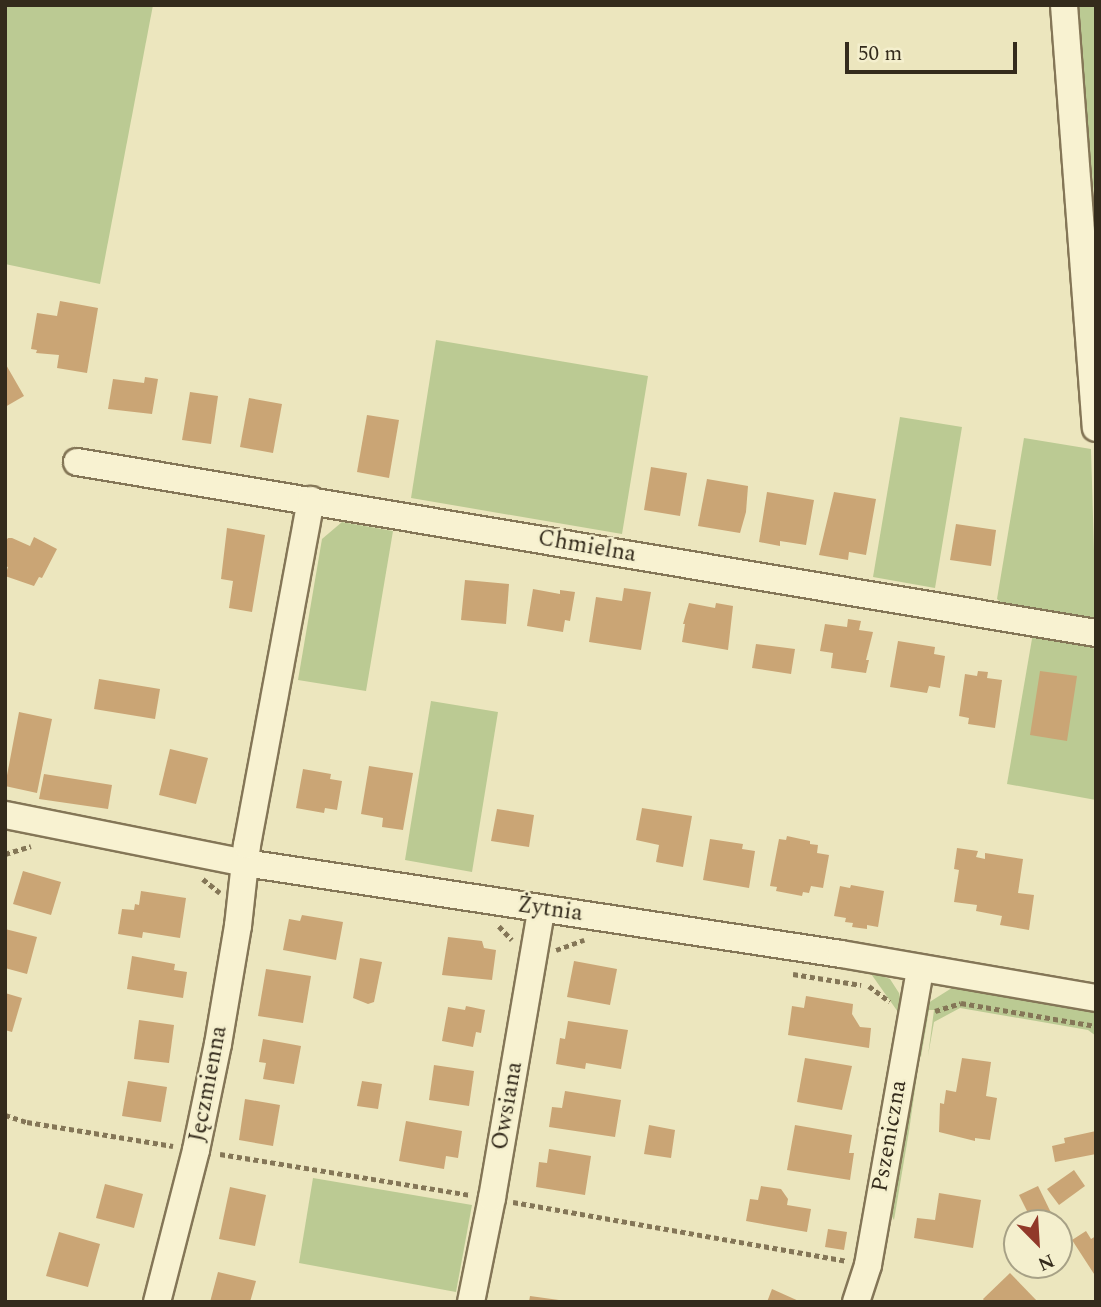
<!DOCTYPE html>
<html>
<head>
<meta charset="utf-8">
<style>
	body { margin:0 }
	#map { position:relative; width:1101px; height:1307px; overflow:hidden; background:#ece6be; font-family:Spectral,serif }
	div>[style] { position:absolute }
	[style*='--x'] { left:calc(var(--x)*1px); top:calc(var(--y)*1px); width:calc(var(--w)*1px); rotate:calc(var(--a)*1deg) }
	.green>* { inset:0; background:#bbca93 }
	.building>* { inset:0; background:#caa575 }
	.path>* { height:4.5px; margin-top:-2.25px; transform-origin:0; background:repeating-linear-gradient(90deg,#847657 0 5px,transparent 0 8.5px) }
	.roads { filter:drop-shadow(2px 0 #847657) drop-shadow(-2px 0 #847657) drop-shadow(0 2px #847657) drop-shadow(0 -2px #847657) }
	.minor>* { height:26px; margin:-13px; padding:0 13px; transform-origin:13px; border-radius:13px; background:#f8f2d1 }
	span { translate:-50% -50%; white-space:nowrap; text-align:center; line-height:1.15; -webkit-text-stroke:5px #f4efcd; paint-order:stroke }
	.street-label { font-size:23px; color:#342b1c }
	.frame { position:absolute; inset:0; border:7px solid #342b1c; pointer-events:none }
	.north { position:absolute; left:1003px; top:1209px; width:70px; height:70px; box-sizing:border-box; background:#f4efcd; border:2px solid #a7a186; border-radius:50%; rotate:156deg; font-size:19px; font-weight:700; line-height:28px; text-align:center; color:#342b1c }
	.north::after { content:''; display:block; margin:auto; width:24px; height:32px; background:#913929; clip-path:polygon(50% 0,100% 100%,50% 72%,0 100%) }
	.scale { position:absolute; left:845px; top:42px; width:172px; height:32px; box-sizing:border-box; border:4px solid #342b1c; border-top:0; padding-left:9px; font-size:21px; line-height:24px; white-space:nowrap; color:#342b1c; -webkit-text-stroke:5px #f4efcd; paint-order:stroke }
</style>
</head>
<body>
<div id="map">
	<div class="green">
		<div style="clip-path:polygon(5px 5px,153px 5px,100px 284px,5px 264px)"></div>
		<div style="clip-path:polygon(1076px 5px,1096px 5px,1096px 215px,1076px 7px)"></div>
		<div style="clip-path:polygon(436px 340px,648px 376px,622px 534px,411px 498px)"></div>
		<div style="clip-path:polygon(900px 417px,962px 427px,935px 588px,873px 577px)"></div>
		<div style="clip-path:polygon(1024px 438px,1091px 449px,1096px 618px,1085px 623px,1009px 609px,997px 599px)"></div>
		<div style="clip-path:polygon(342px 522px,393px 531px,366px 691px,298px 680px,322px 539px)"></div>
		<div style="clip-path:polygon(1033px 633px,1080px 641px,1096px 650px,1096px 800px,1007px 784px)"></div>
		<div style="clip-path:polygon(431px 701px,498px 712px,472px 872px,405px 860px)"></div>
		<div style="clip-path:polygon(869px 971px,890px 979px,899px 993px,902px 1005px,898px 1033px,895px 1033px,898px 1012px)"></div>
		<div style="clip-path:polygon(955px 986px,1096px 1009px,1096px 1036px,1088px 1030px,960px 1008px,934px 1022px,928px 1056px,934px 1010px,929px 1010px,921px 1057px,916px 1053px,928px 1003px)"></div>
		<div style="clip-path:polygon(917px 1075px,909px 1131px,894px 1220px,891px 1215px,912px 1080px)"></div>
		<div style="clip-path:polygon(313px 1178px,472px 1205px,456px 1292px,299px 1263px)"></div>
	</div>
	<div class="building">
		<div style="clip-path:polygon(60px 301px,98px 308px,87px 373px,57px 368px,59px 355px,36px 353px,37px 350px,31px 349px,37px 313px,57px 316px)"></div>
		<div style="clip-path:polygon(5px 363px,24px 396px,5px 407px)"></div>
		<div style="clip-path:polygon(145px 377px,158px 379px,152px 414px,108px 409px,113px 379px,144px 383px)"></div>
		<div style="clip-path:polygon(190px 392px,218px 396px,211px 444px,182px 440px)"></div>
		<div style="clip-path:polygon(249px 398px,282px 404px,273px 453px,240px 447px)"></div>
		<div style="clip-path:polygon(367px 415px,399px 420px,389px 478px,357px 472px)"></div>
		<div style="clip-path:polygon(651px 467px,687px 473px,680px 516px,644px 510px)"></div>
		<div style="clip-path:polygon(707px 479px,748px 486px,746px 512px,740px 533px,698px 526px)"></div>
		<div style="clip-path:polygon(767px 492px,814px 500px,806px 545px,780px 541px,780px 546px,759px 542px)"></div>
		<div style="clip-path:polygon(834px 492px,876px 499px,866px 555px,849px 552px,848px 560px,819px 555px)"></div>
		<div style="clip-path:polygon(956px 524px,996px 530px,991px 566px,950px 560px)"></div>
		<div style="clip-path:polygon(227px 528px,265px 535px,252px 612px,229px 608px,233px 581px,221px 579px)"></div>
		<div style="clip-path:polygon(34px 537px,57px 549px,42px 578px,39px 577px,34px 586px,5px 576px,8px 567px,5px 566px,5px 542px,8px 538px,12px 538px,30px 546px)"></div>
		<div style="clip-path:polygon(465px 580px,509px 584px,506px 624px,461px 620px)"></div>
		<div style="clip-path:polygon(624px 588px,651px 592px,641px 650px,589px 642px,596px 597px,622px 601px)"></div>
		<div style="clip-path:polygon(533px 589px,560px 594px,560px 590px,575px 592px,570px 621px,565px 620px,563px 632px,527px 626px)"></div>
		<div style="clip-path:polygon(689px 603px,715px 608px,716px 603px,733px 606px,728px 650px,682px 642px,685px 624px,683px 624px)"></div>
		<div style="clip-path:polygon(848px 619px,861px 621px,859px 630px,873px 632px,866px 660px,869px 660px,866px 673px,831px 668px,833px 653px,820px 651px,825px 624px,847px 627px)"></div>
		<div style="clip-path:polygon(898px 641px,935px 647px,934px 654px,945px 656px,940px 688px,929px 686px,927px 693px,890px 687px)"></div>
		<div style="clip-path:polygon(756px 644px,795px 649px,791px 674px,752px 668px)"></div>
		<div style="clip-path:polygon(978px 671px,988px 672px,987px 678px,1002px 680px,995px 728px,968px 724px,969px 718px,959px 716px,965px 674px,977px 676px)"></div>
		<div style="clip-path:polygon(1040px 671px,1077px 676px,1067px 741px,1030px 735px)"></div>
		<div style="clip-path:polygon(99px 679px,160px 689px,155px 719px,94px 709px)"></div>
		<div style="clip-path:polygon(19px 712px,52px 719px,37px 793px,5px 786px)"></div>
		<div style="clip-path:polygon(170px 749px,208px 758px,196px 804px,159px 795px)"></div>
		<div style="clip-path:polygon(369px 766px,413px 773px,403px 830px,382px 827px,383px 818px,361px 814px)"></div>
		<div style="clip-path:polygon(303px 769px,331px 774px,330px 779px,342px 781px,337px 810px,325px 808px,324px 813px,296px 808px)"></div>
		<div style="clip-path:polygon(44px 774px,112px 785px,108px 809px,39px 799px)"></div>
		<div style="clip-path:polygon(642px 808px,692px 816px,683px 867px,656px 862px,659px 845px,636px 840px)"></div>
		<div style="clip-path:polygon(497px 809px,534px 815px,529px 847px,491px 841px)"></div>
		<div style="clip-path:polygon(787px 836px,810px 841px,810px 844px,818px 845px,817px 853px,829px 855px,823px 888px,811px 886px,809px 893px,803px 892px,802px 896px,776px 891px,777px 887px,770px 886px,779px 839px,786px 840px)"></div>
		<div style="clip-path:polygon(710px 839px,743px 844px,742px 849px,755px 851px,749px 888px,703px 880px)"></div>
		<div style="clip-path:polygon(957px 848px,978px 851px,976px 857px,985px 859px,985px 853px,1023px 859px,1018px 893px,1034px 895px,1029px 930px,1000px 925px,1002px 916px,976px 911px,977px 905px,954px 902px,959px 870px,954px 869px)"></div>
		<div style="clip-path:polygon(23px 871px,61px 882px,51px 915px,13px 904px)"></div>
		<div style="clip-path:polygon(851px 885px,884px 891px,878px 927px,867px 925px,867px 929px,852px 927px,853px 923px,845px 922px,846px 918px,834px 916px,840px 886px,850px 888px)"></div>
		<div style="clip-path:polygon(141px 891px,186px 898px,180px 938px,143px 932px,142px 938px,118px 934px,122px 909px,134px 910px,135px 904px,139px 905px)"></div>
		<div style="clip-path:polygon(302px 915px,343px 922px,336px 960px,283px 950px,289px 919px,300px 921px)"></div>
		<div style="clip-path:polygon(5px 929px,37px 937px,27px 974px,5px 968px)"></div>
		<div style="clip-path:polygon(448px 937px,482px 941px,484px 948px,496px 950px,492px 980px,442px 975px)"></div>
		<div style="clip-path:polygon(132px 956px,175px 964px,174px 970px,187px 972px,183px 998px,127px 989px)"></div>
		<div style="clip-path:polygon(360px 958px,382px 962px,374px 1002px,368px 1004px,353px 998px)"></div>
		<div style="clip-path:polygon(574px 961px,617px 969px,610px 1005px,567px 997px)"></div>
		<div style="clip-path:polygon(266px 969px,311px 976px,303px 1023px,258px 1016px)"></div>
		<div style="clip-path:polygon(5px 993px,22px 998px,12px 1032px,5px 1030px)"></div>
		<div style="clip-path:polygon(806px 996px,853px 1004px,852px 1014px,860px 1027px,871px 1028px,869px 1048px,788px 1035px,792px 1006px,804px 1008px)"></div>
		<div style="clip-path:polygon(466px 1006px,485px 1010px,481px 1033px,476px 1032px,473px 1047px,442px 1041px,448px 1007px,465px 1010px)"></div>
		<div style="clip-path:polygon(139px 1020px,174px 1025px,169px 1063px,134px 1059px)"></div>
		<div style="clip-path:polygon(568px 1021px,628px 1030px,621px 1069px,586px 1063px,585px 1069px,556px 1064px,560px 1038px,565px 1039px)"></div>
		<div style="clip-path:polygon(263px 1039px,301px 1046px,294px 1084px,263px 1079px,266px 1063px,259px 1062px)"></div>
		<div style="clip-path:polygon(805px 1058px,852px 1066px,842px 1110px,797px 1102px)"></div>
		<div style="clip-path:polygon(962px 1058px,991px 1062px,986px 1096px,997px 1098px,990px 1140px,975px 1138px,975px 1141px,939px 1132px,940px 1103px,944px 1104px,946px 1090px,956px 1092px)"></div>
		<div style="clip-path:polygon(434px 1065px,474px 1071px,469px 1106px,429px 1100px)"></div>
		<div style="clip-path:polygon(128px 1081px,167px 1087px,161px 1122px,122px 1116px)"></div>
		<div style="clip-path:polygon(362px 1081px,382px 1084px,378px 1109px,357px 1106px)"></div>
		<div style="clip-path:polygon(565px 1091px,621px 1100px,615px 1137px,549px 1127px,552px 1107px,562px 1108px)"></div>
		<div style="clip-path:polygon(245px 1099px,280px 1105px,273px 1146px,239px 1140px)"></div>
		<div style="clip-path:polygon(406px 1121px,462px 1131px,458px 1158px,446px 1156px,444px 1169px,399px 1161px)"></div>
		<div style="clip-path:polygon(649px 1125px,675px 1130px,671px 1158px,644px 1154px)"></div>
		<div style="clip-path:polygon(795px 1125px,852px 1135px,849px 1153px,854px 1153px,850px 1180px,787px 1170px)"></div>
		<div style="clip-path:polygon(1096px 1131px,1096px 1154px,1055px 1162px,1052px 1146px,1065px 1143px,1064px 1138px)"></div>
		<div style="clip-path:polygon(549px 1149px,591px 1156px,585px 1195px,536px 1187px,539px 1162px,547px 1163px)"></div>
		<div style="clip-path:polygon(1074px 1170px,1085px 1186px,1059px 1205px,1047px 1189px)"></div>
		<div style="clip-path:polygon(105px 1184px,143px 1194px,134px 1228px,96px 1218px)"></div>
		<div style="clip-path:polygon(761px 1186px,781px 1189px,788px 1199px,787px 1205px,811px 1209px,807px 1232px,746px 1221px,750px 1199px,758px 1200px)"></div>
		<div style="clip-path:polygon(1038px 1186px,1056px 1223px,1033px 1223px,1019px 1195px)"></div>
		<div style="clip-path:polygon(230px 1187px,266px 1195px,255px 1246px,219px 1239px)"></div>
		<div style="clip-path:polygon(939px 1193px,981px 1200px,973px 1248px,914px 1238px,917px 1218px,935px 1220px)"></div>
		<div style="clip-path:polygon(828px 1229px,847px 1232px,844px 1250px,825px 1247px)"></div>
		<div style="clip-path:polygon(1086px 1231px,1091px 1239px,1096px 1236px,1096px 1277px,1072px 1240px)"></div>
		<div style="clip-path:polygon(59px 1232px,100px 1244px,88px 1287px,46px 1276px)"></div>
		<div style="clip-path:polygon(218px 1272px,256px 1281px,250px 1302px,210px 1302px)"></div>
		<div style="clip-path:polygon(1010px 1273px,1038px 1302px,985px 1302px,983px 1299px)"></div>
		<div style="clip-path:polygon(772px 1289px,801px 1302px,767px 1302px)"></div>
		<div style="clip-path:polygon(530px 1296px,559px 1300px,559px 1302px,529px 1302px)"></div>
	</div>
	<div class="path">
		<div style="--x:5;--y:854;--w:27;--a:-17"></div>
		<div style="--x:203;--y:879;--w:22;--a:39"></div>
		<div style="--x:499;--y:926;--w:19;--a:47"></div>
		<div style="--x:556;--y:950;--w:30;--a:-20"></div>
		<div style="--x:793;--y:974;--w:69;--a:9.2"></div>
		<div style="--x:869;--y:986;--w:26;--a:37"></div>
		<div style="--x:935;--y:1011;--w:27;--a:-17"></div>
		<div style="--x:961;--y:1003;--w:137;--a:9.7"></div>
		<div style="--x:5;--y:1115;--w:23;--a:18"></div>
		<div style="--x:27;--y:1122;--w:148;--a:9.3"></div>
		<div style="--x:220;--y:1154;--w:253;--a:9.3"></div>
		<div style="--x:513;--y:1202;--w:338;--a:10"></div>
	</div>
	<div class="roads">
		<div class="minor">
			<div style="--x:1064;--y:5;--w:424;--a:85.7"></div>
			<div style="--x:77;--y:462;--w:1033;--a:9.53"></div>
			<div style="--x:5;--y:815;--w:245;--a:11.3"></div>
			<div style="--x:245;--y:863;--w:603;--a:8.68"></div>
			<div style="--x:841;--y:954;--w:259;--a:9.8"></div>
			<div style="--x:157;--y:1302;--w:157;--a:-75.6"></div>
			<div style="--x:196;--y:1150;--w:108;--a:-78.3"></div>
			<div style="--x:218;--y:1044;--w:120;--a:-80.4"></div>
			<div style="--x:238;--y:926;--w:81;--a:-83.7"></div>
			<div style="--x:247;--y:845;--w:351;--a:-79.5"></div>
			<div style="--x:471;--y:1302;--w:106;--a:-78.6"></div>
			<div style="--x:492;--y:1198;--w:292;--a:-80.3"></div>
			<div style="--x:856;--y:1302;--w:39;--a:-72"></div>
			<div style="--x:868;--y:1265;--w:301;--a:-80"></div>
		</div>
	</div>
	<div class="street-label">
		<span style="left:587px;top:547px;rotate:10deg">Chmielna</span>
		<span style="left:550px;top:910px;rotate:8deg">Żytnia</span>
		<span style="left:209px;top:1084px;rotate:-79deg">Jęczmienna</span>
		<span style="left:508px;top:1106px;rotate:-80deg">Owsiana</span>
		<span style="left:890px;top:1136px;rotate:-80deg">Pszeniczna</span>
	</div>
	<div class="frame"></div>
	<div class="north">N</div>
	<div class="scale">50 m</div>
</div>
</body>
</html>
